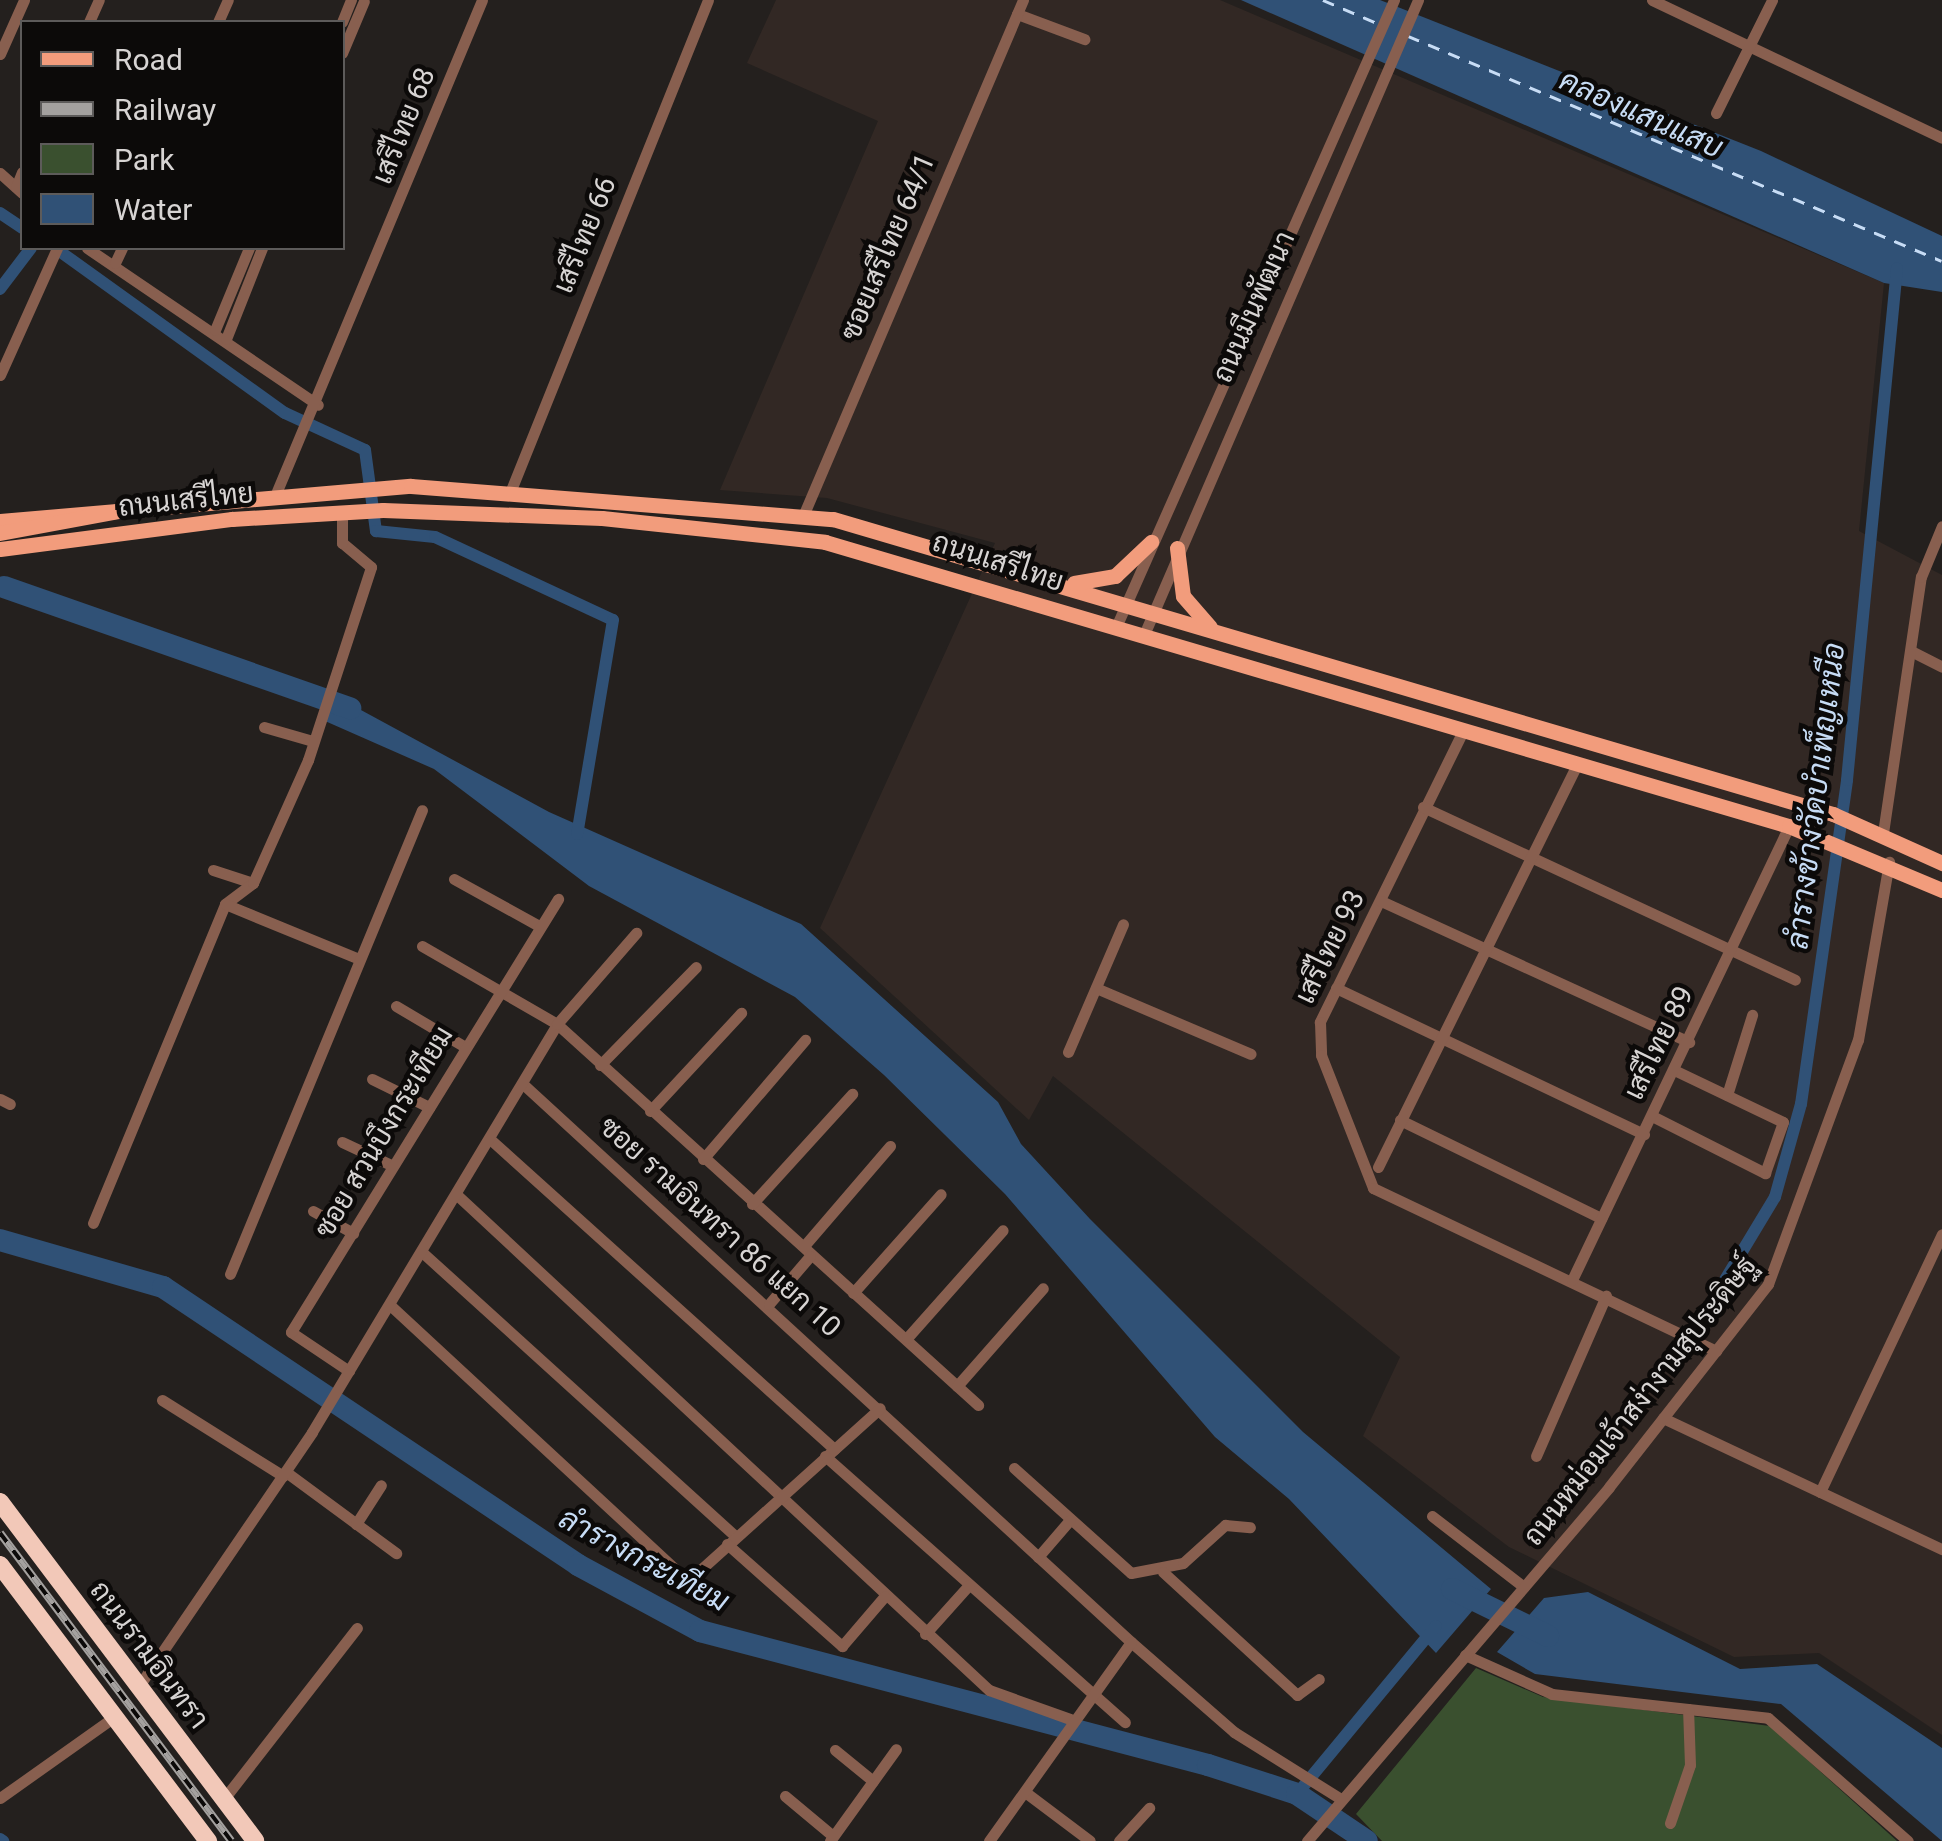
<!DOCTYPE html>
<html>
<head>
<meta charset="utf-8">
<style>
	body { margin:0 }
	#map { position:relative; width:1942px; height:1841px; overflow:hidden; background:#24201e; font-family:Roboto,Sarabun,sans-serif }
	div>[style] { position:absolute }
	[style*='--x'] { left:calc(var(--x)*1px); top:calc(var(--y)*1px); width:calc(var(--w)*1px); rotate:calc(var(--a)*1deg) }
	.built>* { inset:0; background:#322824 }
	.green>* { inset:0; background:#3a502f }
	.water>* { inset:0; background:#305176 }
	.canal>* { height:12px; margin:-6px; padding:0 6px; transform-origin:6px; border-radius:6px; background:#305176 }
	.river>* { height:22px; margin:-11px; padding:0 11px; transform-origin:11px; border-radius:11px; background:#305176 }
	.ferry>* { height:2.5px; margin-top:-1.25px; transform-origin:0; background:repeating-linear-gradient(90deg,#c7dcf5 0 12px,transparent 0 22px) }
	.minor>* { height:11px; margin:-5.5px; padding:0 5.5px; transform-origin:5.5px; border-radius:5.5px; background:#885f4f }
	.major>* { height:15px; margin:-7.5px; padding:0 7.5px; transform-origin:7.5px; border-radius:7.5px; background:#f29c7c }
	.highway>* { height:18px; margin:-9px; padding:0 9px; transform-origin:9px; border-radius:9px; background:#f2c8b8 }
	.rail>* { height:8px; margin-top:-4px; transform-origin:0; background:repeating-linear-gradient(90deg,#0c0a09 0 11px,#a4a19f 0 22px); box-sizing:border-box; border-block:2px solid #a4a19f }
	span { translate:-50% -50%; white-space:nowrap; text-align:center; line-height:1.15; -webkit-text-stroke:9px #0c0a09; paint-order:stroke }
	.street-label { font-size:28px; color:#d7d4d3 }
	.water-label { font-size:30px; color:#c7dcf5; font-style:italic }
	.legend { position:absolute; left:20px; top:20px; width:325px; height:230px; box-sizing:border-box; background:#0c0a09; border:2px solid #5d5b5a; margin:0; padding:12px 18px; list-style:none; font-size:30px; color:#d7d4d3 }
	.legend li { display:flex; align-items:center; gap:20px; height:50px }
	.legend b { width:50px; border:2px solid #5d5b5a }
</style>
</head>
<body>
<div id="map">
	<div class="built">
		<div style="clip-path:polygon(776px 0,1220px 0,1884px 283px,1859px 531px,1942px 575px,1942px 1735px,1819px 1653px,1734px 1657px,1509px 1547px,1363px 1436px,1400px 1357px,1053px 1076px,1029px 1120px,820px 928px,995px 543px,827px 498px,720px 490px,878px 121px,747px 63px)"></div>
	</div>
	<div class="green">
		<div style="clip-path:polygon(1476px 1668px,1543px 1697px,1770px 1726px,1897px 1841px,1382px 1841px,1356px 1814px)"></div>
	</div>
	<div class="water">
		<div style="clip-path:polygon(1241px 0,1380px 0,1761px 151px,1942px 236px,1942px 292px,1884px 283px)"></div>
		<div style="clip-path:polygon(337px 697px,549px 812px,801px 924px,998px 1102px,1021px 1144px,1090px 1219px,1303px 1432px,1491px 1589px,1436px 1653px,1289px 1499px,1215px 1437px,1005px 1194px,884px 1075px,795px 997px,589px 886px,434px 769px,325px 721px)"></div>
		<div style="clip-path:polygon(1588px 1592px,1740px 1669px,1817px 1664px,1942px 1748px,1942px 1841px,1781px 1704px,1535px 1674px,1497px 1652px,1544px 1598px)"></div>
	</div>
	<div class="canal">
		<div style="--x:0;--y:213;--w:27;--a:34"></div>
		<div style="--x:62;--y:253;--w:274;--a:35.7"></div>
		<div style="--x:285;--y:413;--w:88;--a:24.8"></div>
		<div style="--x:365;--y:450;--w:82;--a:82.3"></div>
		<div style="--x:376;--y:531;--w:59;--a:5.8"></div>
		<div style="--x:435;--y:537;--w:196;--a:25"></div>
		<div style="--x:613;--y:620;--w:217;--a:99.5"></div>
		<div style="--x:0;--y:289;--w:51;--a:-52.9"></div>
		<div style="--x:1702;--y:1318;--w:141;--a:-58.9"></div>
		<div style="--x:1775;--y:1197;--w:97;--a:-74.4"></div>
		<div style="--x:1801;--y:1104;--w:327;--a:-81.9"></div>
		<div style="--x:1847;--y:780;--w:514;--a:-84.42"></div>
		<div style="--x:1297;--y:1794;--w:218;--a:-50.4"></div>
		<div style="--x:0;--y:1839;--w:4;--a:34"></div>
	</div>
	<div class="river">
		<div style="--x:4;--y:587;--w:367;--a:19.3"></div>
		<div style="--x:0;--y:1240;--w:170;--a:16.1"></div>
		<div style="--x:163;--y:1287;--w:500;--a:33.8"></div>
		<div style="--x:578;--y:1565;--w:139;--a:28.4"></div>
		<div style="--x:700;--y:1631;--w:525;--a:14.78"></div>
		<div style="--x:1208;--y:1765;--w:94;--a:18"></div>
		<div style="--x:1297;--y:1794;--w:84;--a:33.9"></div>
		<div style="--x:1452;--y:1589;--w:107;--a:26.1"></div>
	</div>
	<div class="ferry">
		<div style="--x:1323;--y:0;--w:59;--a:23.1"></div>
		<div style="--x:1408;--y:36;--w:579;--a:22.85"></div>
	</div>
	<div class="minor">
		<div style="--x:1652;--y:0;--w:321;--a:25.4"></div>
		<div style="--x:1017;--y:14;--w:72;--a:20.5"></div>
		<div style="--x:89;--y:22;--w:24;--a:-66"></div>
		<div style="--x:218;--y:22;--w:24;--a:-66"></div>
		<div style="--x:342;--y:22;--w:24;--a:-68"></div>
		<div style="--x:342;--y:53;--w:56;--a:-67.1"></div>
		<div style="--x:0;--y:54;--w:59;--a:-66"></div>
		<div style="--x:1716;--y:113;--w:126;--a:-63.6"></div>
		<div style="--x:0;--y:173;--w:30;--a:42"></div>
		<div style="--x:16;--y:187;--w:16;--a:-68"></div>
		<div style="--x:87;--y:248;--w:279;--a:34.2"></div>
		<div style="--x:115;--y:263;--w:17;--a:-65"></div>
		<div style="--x:215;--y:330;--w:89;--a:-67.5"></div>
		<div style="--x:226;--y:339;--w:98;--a:-68.4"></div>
		<div style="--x:0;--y:375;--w:139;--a:-65.8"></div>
		<div style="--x:511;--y:490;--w:528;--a:-68.1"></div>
		<div style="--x:277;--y:491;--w:532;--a:-67.34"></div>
		<div style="--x:803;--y:516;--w:561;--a:-66.91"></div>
		<div style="--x:1116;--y:627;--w:686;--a:-66.09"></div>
		<div style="--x:1143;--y:637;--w:694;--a:-66.65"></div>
		<div style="--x:1911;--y:651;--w:35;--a:27"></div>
		<div style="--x:264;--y:727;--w:47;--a:16.1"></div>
		<div style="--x:1461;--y:735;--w:320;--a:116.2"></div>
		<div style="--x:1320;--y:1022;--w:33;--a:88"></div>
		<div style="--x:1321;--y:1055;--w:143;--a:68.6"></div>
		<div style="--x:1373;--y:1188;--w:380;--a:25.4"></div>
		<div style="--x:1423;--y:807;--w:410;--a:24.9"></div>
		<div style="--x:1883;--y:833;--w:259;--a:-81.6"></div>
		<div style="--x:1921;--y:577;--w:55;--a:-67.6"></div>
		<div style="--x:213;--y:870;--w:42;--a:18"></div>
		<div style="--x:454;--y:879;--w:97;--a:28.9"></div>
		<div style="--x:1381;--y:901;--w:339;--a:24.6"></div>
		<div style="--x:225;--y:904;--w:35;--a:-37"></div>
		<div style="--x:253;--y:883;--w:135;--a:-65.9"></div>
		<div style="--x:308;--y:760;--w:203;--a:-71.9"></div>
		<div style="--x:371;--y:567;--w:38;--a:-140"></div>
		<div style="--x:342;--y:543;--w:32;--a:-90"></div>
		<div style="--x:422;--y:946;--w:156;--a:30"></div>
		<div style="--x:557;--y:1024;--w:568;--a:42.14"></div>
		<div style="--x:1096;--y:988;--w:168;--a:23.1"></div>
		<div style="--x:1336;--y:988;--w:341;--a:25.4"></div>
		<div style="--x:396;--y:1006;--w:80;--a:30.7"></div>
		<div style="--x:1068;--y:1052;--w:139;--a:-66.7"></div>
		<div style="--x:600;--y:1065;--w:137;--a:-45.6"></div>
		<div style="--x:372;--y:1079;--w:64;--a:26.2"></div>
		<div style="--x:524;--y:1085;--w:824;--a:42.54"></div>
		<div style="--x:1131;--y:1642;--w:137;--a:41.1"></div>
		<div style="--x:1234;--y:1732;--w:126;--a:32.1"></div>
		<div style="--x:1727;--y:1095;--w:84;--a:-72.6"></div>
		<div style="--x:0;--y:1099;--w:11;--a:27"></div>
		<div style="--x:650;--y:1111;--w:134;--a:-47.1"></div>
		<div style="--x:1652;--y:1116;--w:127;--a:26.8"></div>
		<div style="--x:1765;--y:1173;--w:54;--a:-70.6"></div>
		<div style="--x:1783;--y:1122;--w:121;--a:-154.5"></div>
		<div style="--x:1400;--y:1120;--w:224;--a:26"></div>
		<div style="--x:491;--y:1140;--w:462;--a:42"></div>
		<div style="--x:342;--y:1142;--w:56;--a:25.2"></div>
		<div style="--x:703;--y:1159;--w:157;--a:-49.4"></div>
		<div style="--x:1378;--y:1167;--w:445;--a:-63.7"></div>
		<div style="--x:457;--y:1195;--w:727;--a:42.94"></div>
		<div style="--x:989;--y:1690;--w:86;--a:19.7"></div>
		<div style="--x:752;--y:1204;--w:149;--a:-47.7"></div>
		<div style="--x:313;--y:1211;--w:46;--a:28.8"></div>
		<div style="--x:93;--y:1223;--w:345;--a:-67.5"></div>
		<div style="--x:225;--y:904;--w:145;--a:22.3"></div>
		<div style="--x:804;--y:1246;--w:132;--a:-49.3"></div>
		<div style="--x:423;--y:1253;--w:421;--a:42.2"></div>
		<div style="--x:230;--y:1274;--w:502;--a:-67.52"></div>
		<div style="--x:1572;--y:1280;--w:503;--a:-64.45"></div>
		<div style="--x:853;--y:1293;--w:132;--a:-48.4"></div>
		<div style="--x:769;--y:1304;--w:63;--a:-49.5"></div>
		<div style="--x:391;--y:1306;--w:405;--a:42.8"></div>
		<div style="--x:688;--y:1581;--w:258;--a:-42"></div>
		<div style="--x:907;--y:1338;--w:144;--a:-48.4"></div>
		<div style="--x:349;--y:1371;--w:70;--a:-146.1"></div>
		<div style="--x:291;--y:1332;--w:509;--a:-58.34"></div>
		<div style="--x:957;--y:1386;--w:130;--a:-48.7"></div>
		<div style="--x:162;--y:1400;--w:143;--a:32.1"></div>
		<div style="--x:1663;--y:1418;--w:308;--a:25.2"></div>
		<div style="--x:825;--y:1456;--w:401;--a:41.6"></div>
		<div style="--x:1536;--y:1456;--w:175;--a:-66.4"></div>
		<div style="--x:1014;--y:1468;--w:157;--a:41.9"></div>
		<div style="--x:1131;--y:1573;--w:53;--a:-10.9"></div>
		<div style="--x:1183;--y:1563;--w:57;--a:-42.1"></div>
		<div style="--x:1225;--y:1525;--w:25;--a:5"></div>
		<div style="--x:286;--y:1472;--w:137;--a:36.4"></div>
		<div style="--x:1820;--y:1492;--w:285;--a:-64.7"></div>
		<div style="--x:1432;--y:1516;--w:116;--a:37.7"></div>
		<div style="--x:356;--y:1524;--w:46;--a:-57.3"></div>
		<div style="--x:727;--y:1544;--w:154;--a:41.6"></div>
		<div style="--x:842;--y:1646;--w:65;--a:-49.4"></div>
		<div style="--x:1038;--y:1557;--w:48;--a:-49.3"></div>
		<div style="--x:1163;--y:1572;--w:182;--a:42.5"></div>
		<div style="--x:1297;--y:1695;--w:27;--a:-36"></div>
		<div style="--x:925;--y:1634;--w:66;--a:-48.1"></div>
		<div style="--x:1465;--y:1655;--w:95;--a:24.1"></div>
		<div style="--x:1552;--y:1694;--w:217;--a:6.3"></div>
		<div style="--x:1768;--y:1718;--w:186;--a:41.3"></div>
		<div style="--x:139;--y:1686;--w:307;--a:-55.7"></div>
		<div style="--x:312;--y:1432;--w:476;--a:-59"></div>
		<div style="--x:557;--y:1024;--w:121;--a:-49"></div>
		<div style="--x:835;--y:1750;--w:49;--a:39.2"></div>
		<div style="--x:1025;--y:1792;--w:81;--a:37"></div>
		<div style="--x:785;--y:1796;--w:62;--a:39.8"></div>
		<div style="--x:0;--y:1798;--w:140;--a:-35.4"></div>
		<div style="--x:223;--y:1800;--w:218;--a:-52.1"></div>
		<div style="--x:1670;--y:1823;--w:61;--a:-71"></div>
		<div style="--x:1690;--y:1765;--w:56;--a:-92"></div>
		<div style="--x:830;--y:1841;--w:113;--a:-54.3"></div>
		<div style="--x:989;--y:1841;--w:244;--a:-54.5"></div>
		<div style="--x:1119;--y:1841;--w:45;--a:-47.7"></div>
		<div style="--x:1307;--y:1841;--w:465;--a:-49.5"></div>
		<div style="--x:1609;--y:1487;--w:258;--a:-51.9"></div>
		<div style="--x:1768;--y:1284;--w:260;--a:-69.8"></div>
		<div style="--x:1858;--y:1040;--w:181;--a:-80.1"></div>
	</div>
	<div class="major">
		<div style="--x:0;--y:521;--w:412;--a:-4.9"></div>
		<div style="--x:411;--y:486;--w:423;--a:4.5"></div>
		<div style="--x:833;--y:519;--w:1043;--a:16.44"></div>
		<div style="--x:1833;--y:814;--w:120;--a:24.2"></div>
		<div style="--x:0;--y:533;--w:121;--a:-10.5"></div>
		<div style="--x:1177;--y:548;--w:48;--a:82.9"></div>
		<div style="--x:1183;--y:596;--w:41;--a:48.9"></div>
		<div style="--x:0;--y:549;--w:234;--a:-7.4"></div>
		<div style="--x:232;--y:519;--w:151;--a:-3.4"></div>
		<div style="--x:383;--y:510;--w:219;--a:2.1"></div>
		<div style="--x:602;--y:518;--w:224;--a:6.1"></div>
		<div style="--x:825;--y:542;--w:1005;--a:16.42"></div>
		<div style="--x:1789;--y:826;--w:166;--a:22.7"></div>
		<div style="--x:1074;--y:583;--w:42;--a:-9.7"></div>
		<div style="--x:1115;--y:576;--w:50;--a:-43.4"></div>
	</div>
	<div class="highway">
		<div style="--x:0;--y:1502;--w:424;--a:53"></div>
		<div style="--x:0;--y:1565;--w:346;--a:53"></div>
	</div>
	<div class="rail">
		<div style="--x:0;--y:1533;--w:385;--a:53.1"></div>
	</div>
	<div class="street-label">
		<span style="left:404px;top:126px;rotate:-68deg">เสรีไทย 68</span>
		<span style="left:585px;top:235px;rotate:-68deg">เสรีไทย 66</span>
		<span style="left:888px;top:247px;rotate:-67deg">ซอยเสรีไทย 64/1</span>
		<span style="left:1254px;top:307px;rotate:-66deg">ถนนมีนพัฒนา</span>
		<span style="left:186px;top:500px;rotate:-6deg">ถนนเสรีไทย</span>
		<span style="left:998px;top:562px;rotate:18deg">ถนนเสรีไทย</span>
		<span style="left:1330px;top:947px;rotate:-64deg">เสรีไทย 93</span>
		<span style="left:1659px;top:1043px;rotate:-64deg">เสรีไทย 89</span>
		<span style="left:384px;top:1132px;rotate:-59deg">ซอย สวนบึงกระเทียม</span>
		<span style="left:720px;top:1227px;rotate:42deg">ซอย รามอินทรา 86 แยก 10</span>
		<span style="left:1640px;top:1401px;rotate:-52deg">ถนนหม่อมเจ้าสง่างามสุประดิษฐ์</span>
		<span style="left:149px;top:1655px;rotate:53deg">ถนนรามอินทรา</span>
	</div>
	<div class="water-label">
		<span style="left:1641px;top:114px;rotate:24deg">คลองแสนแสบ</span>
		<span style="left:1816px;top:796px;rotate:-83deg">ลำรางข้างวัดบำเพ็ญเหนือ</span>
		<span style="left:644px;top:1560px;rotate:28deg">ลำรางกระเทียม</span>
	</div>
	<ul class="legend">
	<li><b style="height:12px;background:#f29c7c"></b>Road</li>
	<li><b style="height:12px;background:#a4a19f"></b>Railway</li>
	<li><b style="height:28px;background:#3a502f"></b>Park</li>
	<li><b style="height:28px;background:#305176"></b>Water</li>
	</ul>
</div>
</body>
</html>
